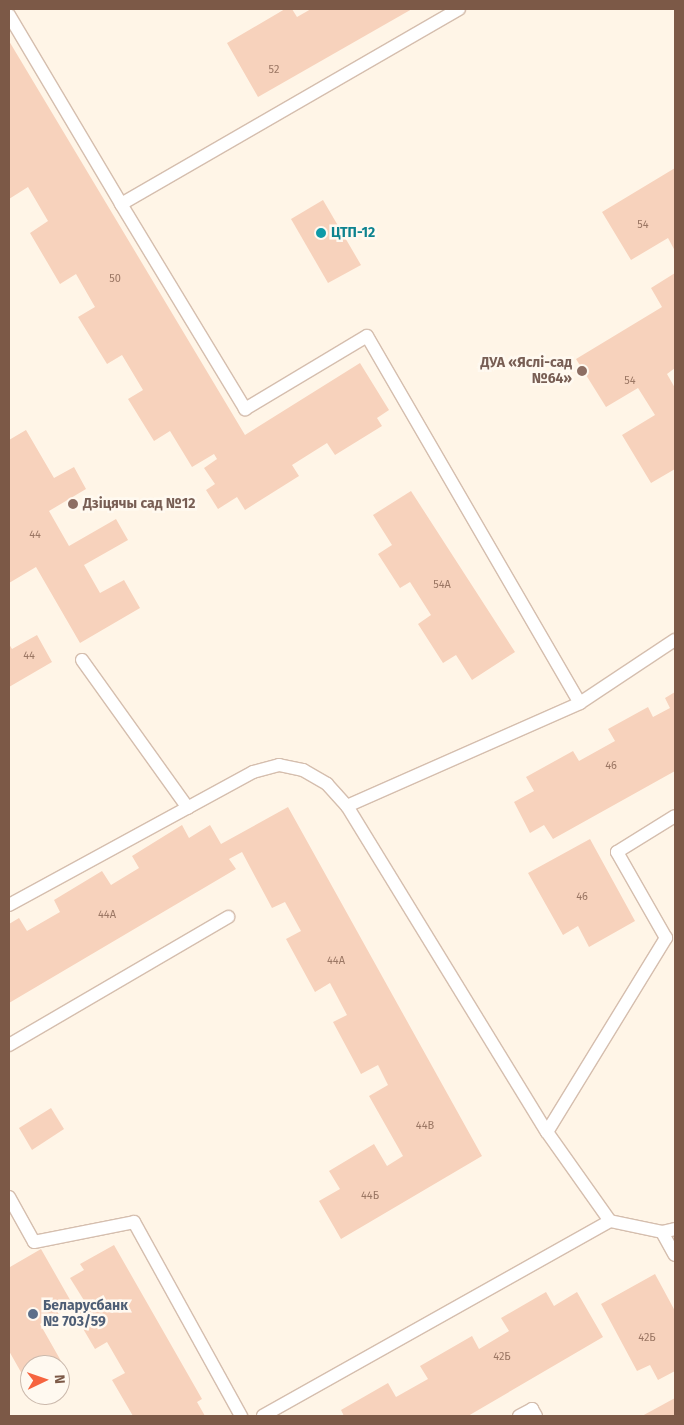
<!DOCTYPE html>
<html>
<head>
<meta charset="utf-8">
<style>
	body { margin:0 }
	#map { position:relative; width:684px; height:1425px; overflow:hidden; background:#fff5e7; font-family:"Fira Sans",sans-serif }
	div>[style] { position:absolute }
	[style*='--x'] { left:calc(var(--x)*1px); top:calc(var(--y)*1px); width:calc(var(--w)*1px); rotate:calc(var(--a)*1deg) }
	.building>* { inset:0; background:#f7d2bc }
	.roads { filter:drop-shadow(1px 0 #d5beae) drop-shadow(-1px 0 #d5beae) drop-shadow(0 1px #d5beae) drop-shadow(0 -1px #d5beae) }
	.service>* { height:12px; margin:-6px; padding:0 6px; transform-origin:6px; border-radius:6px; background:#fff }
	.dots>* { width:14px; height:14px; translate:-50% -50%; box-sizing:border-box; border:2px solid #fff9f0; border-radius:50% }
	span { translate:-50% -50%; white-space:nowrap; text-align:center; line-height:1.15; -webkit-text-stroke:5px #fff9f0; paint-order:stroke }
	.number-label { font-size:11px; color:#9b7764 }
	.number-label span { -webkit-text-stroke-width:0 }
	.culture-label { font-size:14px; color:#0d838f; font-weight:700 }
	.left { translate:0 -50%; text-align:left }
	.education-label { font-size:14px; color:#785e54; font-weight:700 }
	.right { translate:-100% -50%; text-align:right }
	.service-label { font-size:14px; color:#4e5e75; font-weight:700 }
	.frame { position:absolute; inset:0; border:10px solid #7c5947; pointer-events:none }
	.north { position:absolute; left:20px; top:1355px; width:50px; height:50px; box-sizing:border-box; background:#fff9f0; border:1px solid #cbb9ac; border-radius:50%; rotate:87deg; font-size:14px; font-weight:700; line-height:20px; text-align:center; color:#7c5947 }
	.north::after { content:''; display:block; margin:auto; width:18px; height:22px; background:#f6643f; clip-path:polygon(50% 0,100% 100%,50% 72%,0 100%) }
</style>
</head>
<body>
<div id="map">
	<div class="building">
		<div style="clip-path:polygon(285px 9px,292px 9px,297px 17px,311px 9px,412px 9px,258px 97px,227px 43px)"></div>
		<div style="clip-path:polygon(9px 41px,245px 435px,360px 363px,389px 410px,377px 418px,382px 426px,335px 455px,327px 443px,292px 465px,299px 476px,245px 510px,237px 497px,218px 509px,206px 490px,215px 484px,204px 468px,217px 459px,214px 454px,192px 467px,170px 431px,154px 441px,128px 399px,143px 390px,122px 355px,107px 364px,78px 317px,95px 307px,76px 274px,60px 284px,30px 233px,48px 221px,28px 187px,9px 199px)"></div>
		<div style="clip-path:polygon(675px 168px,675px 251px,668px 238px,631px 260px,602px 212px)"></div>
		<div style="clip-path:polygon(323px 200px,361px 265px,328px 283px,291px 219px)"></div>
		<div style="clip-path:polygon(675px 273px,675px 368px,667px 374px,675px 388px,675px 469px,651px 483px,622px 435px,655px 415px,638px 388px,606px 407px,576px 359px,662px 307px,651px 288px)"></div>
		<div style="clip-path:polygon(26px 430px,54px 478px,74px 467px,86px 489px,49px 511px,69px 546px,116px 519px,128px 540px,84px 565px,100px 593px,124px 580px,140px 608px,80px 643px,36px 567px,9px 583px,9px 440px)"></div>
		<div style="clip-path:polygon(411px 491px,515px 652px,472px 680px,456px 655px,443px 663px,418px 624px,431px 615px,410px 582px,400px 588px,378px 554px,392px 545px,373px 515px)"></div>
		<div style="clip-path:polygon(37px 635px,52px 662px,9px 687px,9px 644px,12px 649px)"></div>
		<div style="clip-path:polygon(675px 692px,675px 771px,553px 839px,544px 825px,530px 833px,514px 802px,534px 791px,526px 777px,573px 751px,579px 761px,615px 741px,608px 729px,648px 707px,653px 717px,670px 708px,665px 698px)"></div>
		<div style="clip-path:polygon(288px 807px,482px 1156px,341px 1239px,319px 1201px,340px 1189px,329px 1171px,374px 1144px,387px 1166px,403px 1156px,369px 1096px,388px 1085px,378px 1065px,361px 1074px,333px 1022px,347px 1015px,330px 983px,315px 992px,286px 939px,301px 931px,285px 902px,272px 908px,242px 852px,229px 859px,236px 869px,9px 1003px,9px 924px,19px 918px,27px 931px,60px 912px,54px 900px,102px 871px,111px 885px,139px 868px,132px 856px,182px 825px,189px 838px,210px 825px,221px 844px)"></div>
		<div style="clip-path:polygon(590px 839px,635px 921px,589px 947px,578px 926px,563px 935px,528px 873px)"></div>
		<div style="clip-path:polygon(51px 1108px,64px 1129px,32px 1150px,19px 1128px)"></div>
		<div style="clip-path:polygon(114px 1245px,202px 1399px,197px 1402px,205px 1416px,133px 1416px,112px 1380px,125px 1373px,107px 1342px,95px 1349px,72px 1310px,85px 1302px,70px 1278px,84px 1270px,80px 1264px)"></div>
		<div style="clip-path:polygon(41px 1249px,73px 1305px,40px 1324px,61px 1361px,54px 1365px,30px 1365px,30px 1379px,26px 1381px,9px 1351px,9px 1264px,10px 1267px)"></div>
		<div style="clip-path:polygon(655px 1274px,675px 1311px,675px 1371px,658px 1380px,650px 1365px,637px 1371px,601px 1304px)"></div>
		<div style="clip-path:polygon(546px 1292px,554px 1306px,577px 1292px,603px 1337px,468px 1416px,344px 1416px,341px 1410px,388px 1383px,396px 1397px,428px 1379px,420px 1366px,472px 1336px,479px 1349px,509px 1331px,501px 1318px)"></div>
		<div style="clip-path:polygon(675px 1398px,675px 1416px,642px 1416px)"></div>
	</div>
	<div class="roads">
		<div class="service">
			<div style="--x:459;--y:9;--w:390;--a:150"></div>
			<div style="--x:121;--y:204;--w:240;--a:58.8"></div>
			<div style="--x:245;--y:409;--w:142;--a:-30.9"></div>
			<div style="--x:367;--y:336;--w:424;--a:59.9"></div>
			<div style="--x:9;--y:15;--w:220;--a:59.3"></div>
			<div style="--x:82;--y:660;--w:182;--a:54.4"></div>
			<div style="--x:347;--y:806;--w:255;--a:-23.8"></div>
			<div style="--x:580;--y:703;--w:114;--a:-33.6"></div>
			<div style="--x:9;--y:905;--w:278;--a:-28.6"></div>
			<div style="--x:253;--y:772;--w:27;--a:-15"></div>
			<div style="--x:279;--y:765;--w:25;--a:12"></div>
			<div style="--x:303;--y:770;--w:28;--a:30"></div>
			<div style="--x:327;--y:784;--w:30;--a:48"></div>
			<div style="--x:347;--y:806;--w:382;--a:58.5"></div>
			<div style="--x:547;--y:1132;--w:109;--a:54.7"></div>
			<div style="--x:610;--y:1221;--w:398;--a:150.7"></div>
			<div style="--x:9;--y:1045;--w:254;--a:-30.3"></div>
			<div style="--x:547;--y:1132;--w:228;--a:-58.5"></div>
			<div style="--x:666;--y:938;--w:99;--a:-119.7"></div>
			<div style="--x:617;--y:852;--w:68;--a:-31.8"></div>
			<div style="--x:9;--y:1197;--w:51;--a:60.9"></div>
			<div style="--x:34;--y:1242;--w:102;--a:-11.3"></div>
			<div style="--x:134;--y:1222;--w:222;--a:61.1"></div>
			<div style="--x:610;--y:1221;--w:53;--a:11.9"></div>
			<div style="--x:662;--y:1232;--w:26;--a:61"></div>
			<div style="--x:662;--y:1232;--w:13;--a:-13"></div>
			<div style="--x:519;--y:1416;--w:15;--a:-28"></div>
			<div style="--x:532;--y:1409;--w:8;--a:60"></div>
		</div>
	</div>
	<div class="dots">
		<div style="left:321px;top:233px;background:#0f9aa8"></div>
		<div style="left:582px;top:371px;background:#8d6e63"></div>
		<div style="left:73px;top:504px;background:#8d6e63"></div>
		<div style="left:33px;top:1314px;background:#5c6f8a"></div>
	</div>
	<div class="number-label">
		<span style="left:274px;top:70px">52</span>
		<span style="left:643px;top:225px">54</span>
		<span style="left:115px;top:279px">50</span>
		<span style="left:630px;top:381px">54</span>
		<span style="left:35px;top:535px">44</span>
		<span style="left:442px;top:585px">54А</span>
		<span style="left:29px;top:656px">44</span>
		<span style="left:611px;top:766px">46</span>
		<span style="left:582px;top:897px">46</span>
		<span style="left:107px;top:915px">44А</span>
		<span style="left:336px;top:961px">44А</span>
		<span style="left:425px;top:1126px">44В</span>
		<span style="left:370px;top:1196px">44Б</span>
		<span style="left:647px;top:1338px">42Б</span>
		<span style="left:502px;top:1357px">42Б</span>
	</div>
	<div class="culture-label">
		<span class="left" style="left:331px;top:233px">ЦТП-12</span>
	</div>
	<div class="education-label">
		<span class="right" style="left:572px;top:371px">ДУА «Яслі-сад<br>№64»</span>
		<span class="left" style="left:83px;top:504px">Дзіцячы сад №12</span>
	</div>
	<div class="service-label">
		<span class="left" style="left:43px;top:1314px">Беларусбанк<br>№ 703/59</span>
	</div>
	<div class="frame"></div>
	<div class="north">N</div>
</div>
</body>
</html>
